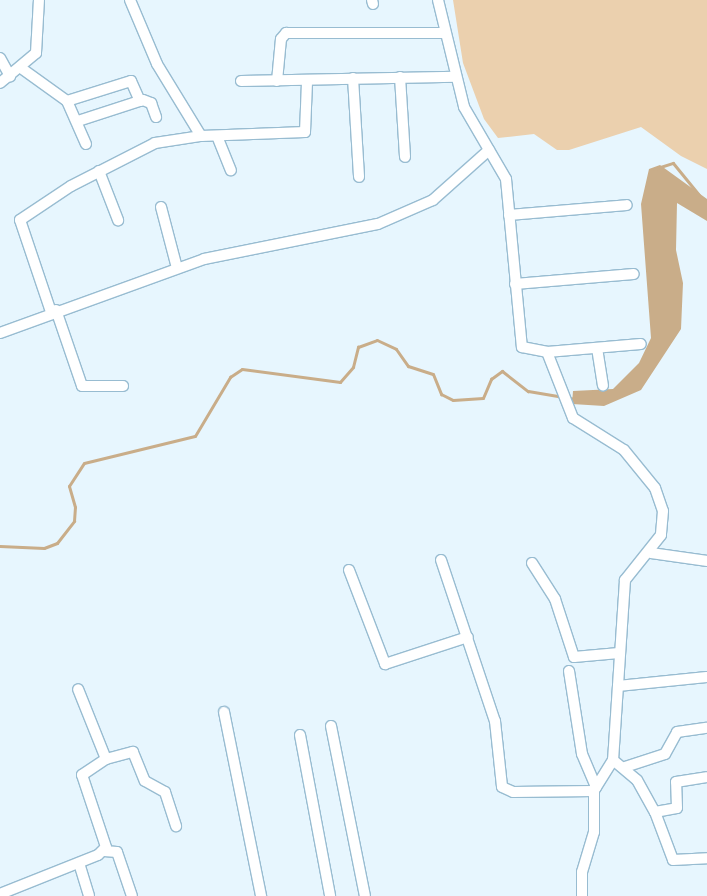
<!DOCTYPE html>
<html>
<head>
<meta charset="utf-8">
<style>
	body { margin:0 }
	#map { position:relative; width:707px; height:896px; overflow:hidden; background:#e7f6fe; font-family:"Fira Sans Condensed",sans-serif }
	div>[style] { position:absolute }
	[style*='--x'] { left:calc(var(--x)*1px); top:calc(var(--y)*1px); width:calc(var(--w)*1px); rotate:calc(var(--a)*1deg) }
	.green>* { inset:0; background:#ebd0ae }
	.water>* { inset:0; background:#c9ad89 }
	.stream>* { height:3px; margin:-1.5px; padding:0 1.5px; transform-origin:1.5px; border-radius:1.5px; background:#c9ad89 }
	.roads { filter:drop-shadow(1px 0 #98bcd1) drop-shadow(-1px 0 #98bcd1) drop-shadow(0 1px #98bcd1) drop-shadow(0 -1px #98bcd1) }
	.street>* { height:10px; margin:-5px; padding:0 5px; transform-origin:5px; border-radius:5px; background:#fff }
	span { translate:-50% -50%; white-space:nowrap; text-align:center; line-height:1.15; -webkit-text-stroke:5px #fff; paint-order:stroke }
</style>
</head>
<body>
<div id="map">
	<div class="green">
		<div style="clip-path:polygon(453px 0,707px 0,707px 169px,681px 156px,641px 127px,569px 150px,557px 150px,534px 134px,498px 138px,484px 119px,463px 63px)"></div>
	</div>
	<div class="water">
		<div style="clip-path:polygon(660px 165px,707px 199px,707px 221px,677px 203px,676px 250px,683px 283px,681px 329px,641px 390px,604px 406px,572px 404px,573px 391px,613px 389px,639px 363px,651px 338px,641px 204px,649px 169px)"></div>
	</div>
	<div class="stream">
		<div style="--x:654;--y:169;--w:20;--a:-18"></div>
		<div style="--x:673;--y:163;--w:41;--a:50.9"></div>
		<div style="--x:0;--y:546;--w:44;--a:2.6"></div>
		<div style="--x:44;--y:548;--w:14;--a:-21"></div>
		<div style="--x:57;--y:543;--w:28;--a:-52"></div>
		<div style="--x:74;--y:521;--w:14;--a:-86"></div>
		<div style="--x:75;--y:507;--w:22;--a:-106"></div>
		<div style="--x:69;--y:486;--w:27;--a:-57"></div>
		<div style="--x:84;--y:463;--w:114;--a:-13.7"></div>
		<div style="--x:195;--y:436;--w:69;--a:-59.3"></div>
		<div style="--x:230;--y:377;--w:14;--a:-34"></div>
		<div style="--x:242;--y:369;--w:99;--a:7.6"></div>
		<div style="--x:340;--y:382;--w:20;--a:-49"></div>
		<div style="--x:353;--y:367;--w:21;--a:-76"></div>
		<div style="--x:358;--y:347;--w:20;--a:-20"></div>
		<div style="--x:377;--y:340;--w:21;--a:25"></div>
		<div style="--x:396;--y:349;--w:21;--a:55"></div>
		<div style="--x:408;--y:366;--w:26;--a:18"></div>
		<div style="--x:433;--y:374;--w:22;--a:68"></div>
		<div style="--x:441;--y:394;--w:13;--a:27"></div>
		<div style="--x:453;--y:400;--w:30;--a:-4"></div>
		<div style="--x:483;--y:398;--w:21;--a:-67"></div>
		<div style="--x:491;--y:379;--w:14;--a:-36"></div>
		<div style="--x:502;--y:371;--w:33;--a:38"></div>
		<div style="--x:528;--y:391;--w:48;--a:9.7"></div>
	</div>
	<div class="roads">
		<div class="street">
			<div style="--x:130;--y:0;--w:69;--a:67.1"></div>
			<div style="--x:157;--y:64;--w:84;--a:58.6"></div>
			<div style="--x:201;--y:136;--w:104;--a:-2.2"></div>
			<div style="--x:305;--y:132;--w:50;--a:-87.7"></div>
			<div style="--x:372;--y:0;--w:4;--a:76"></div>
			<div style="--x:438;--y:0;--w:110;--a:76.3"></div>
			<div style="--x:464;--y:107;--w:83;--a:59.7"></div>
			<div style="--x:506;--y:179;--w:169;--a:84.6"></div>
			<div style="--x:522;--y:347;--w:25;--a:11"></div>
			<div style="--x:547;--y:352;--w:71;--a:68.5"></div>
			<div style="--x:573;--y:418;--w:60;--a:32.1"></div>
			<div style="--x:624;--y:450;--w:49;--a:50.8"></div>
			<div style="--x:655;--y:488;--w:24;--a:71"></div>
			<div style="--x:663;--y:511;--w:24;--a:95"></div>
			<div style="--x:661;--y:535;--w:58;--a:128.7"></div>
			<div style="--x:625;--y:580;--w:180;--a:93.8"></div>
			<div style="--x:613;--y:760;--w:36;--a:122"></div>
			<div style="--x:594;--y:791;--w:41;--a:90"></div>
			<div style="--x:594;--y:832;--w:42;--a:106.7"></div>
			<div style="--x:582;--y:872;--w:24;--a:90"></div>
			<div style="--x:0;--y:58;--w:21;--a:61"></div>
			<div style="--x:21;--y:68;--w:57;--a:35.7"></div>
			<div style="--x:67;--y:101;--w:47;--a:66.2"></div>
			<div style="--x:400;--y:77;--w:80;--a:86.4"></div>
			<div style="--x:353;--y:78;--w:99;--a:86.5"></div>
			<div style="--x:241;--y:81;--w:215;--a:-1.1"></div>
			<div style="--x:277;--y:81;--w:42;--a:-84.6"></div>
			<div style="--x:281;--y:39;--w:8;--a:-50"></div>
			<div style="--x:286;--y:33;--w:157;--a:0"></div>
			<div style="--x:0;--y:83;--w:47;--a:-39.8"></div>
			<div style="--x:36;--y:53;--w:53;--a:-86.8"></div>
			<div style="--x:67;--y:101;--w:67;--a:-17.4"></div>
			<div style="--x:131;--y:81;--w:22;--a:66"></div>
			<div style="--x:78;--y:121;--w:68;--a:-17.9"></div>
			<div style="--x:143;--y:100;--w:9;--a:21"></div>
			<div style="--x:151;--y:103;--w:15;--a:70"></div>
			<div style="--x:217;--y:136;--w:37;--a:68"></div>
			<div style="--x:99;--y:171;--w:53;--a:68.8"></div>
			<div style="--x:161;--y:207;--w:63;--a:75.3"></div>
			<div style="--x:509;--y:215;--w:118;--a:-4.8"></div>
			<div style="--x:515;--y:284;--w:119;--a:-4.8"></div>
			<div style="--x:56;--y:310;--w:80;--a:71.1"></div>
			<div style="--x:82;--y:386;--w:41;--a:0"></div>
			<div style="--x:51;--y:312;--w:97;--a:-108.6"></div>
			<div style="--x:20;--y:220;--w:61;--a:-33.7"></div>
			<div style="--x:71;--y:186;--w:94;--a:-27.1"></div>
			<div style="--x:155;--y:143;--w:47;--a:-8.7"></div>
			<div style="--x:0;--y:333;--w:217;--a:-19.9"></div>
			<div style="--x:204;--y:259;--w:177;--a:-11.4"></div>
			<div style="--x:378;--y:224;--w:60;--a:-23.6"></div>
			<div style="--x:433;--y:200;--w:75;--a:-41.8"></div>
			<div style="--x:597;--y:348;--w:38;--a:81"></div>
			<div style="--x:547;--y:352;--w:94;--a:-4.9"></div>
			<div style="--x:651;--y:553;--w:57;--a:8.1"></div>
			<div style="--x:441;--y:560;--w:170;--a:71.5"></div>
			<div style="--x:495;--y:721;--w:66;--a:83.9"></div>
			<div style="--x:502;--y:787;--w:12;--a:24"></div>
			<div style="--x:513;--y:792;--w:81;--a:-0.7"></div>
			<div style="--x:532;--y:563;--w:43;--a:57.4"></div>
			<div style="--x:555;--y:599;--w:61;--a:71.9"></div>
			<div style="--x:574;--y:657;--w:45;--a:-5.1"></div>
			<div style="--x:349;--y:570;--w:101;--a:69"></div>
			<div style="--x:385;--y:664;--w:87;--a:-18"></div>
			<div style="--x:569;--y:671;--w:84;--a:81.1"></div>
			<div style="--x:582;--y:754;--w:36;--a:67"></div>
			<div style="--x:618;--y:686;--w:89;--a:-5.8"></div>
			<div style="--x:224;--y:712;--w:188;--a:78.6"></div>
			<div style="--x:331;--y:726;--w:173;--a:78.7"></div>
			<div style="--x:300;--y:735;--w:164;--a:79.4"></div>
			<div style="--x:106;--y:759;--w:28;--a:-15"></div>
			<div style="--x:133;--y:752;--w:31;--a:68"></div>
			<div style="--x:145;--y:781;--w:23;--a:29"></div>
			<div style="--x:165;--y:792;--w:36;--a:72"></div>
			<div style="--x:613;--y:760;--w:31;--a:40"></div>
			<div style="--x:637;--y:780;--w:37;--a:61"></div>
			<div style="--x:655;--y:812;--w:51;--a:69.4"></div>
			<div style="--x:673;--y:860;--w:34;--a:-3"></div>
			<div style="--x:625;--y:767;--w:42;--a:-18"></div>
			<div style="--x:665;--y:754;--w:25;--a:-61"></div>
			<div style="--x:677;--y:732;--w:30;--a:-8"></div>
			<div style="--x:655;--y:812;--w:22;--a:-10"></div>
			<div style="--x:677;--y:808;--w:26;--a:-92"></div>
			<div style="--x:676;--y:782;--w:31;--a:-9"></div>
			<div style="--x:104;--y:851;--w:13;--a:4"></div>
			<div style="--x:117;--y:852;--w:46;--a:71.2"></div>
			<div style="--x:79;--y:863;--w:34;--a:73"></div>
			<div style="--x:0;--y:894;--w:105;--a:-21.7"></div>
			<div style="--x:98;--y:855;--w:11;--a:-45"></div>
			<div style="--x:106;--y:847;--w:76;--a:-108.4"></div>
			<div style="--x:82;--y:775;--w:29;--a:-34"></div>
			<div style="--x:106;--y:759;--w:75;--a:-111.8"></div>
		</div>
	</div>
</div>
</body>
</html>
